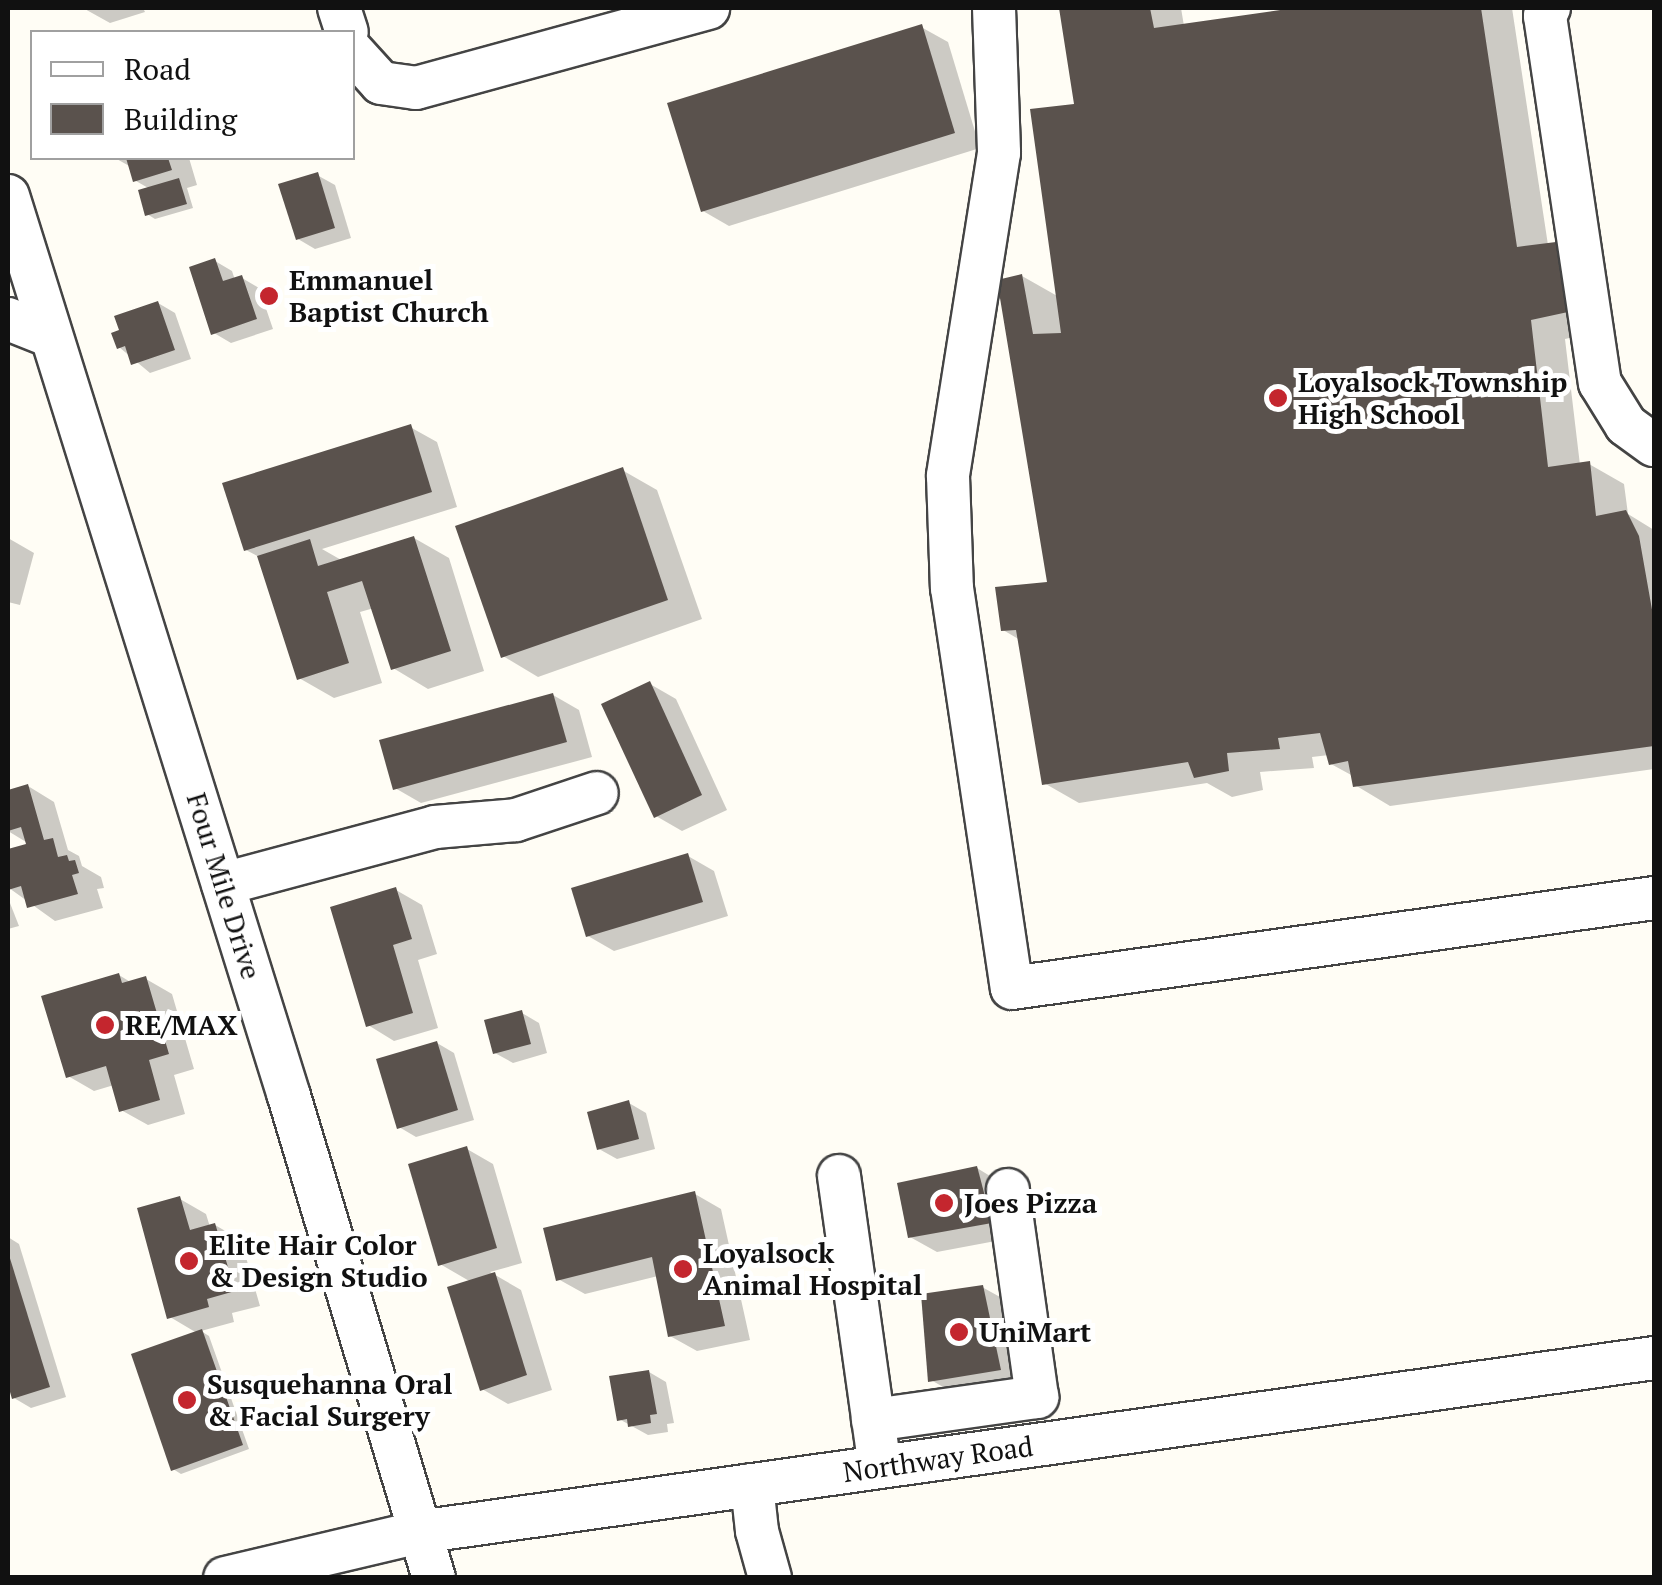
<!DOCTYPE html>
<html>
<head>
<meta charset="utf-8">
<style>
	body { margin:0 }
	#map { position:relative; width:1662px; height:1585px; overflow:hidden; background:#fffdf5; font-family:"PT Serif",serif }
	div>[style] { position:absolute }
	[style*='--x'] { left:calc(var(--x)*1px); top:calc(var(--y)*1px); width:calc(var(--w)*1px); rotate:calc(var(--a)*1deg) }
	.shadow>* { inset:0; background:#0003 }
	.building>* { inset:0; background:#5a524d }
	.roads { filter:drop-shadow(2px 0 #444) drop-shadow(-2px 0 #444) drop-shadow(0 2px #444) drop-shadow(0 -2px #444) }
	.minor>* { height:42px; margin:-21px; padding:0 21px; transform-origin:21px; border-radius:21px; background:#fff }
	.dots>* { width:28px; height:28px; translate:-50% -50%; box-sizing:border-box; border:5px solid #fff; border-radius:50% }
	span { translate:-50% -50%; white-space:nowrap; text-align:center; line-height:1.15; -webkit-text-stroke:10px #fff; paint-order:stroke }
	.poi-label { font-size:28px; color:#111; font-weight:700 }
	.left { translate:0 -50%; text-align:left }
	.street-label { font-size:28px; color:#111 }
	.frame { position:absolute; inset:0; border:10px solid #111; pointer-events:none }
	.legend { position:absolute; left:30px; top:30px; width:325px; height:130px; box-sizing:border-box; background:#fff; border:2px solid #a0a0a0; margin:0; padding:12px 18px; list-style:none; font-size:30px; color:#111 }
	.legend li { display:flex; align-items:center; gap:20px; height:50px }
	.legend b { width:50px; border:2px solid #a0a0a0 }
</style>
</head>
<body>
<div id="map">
	<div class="shadow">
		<div style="clip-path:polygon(83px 8px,143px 8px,145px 12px,110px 23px)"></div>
		<div style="clip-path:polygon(1062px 8px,1181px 8px,1184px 26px,1311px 8px,1512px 8px,1548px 245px,1556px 244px,1590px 265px,1601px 331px,1565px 339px,1580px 465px,1589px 464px,1624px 484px,1628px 514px,1654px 530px,1654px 769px,1390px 806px,1355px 785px,1353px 776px,1331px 764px,1329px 755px,1312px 757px,1314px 768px,1260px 772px,1263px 790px,1232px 797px,1207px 783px,1079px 803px,1044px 783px,1020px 640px,1003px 630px,1049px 584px,1022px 276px,1059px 297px,1077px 107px)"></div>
		<div style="clip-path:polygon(921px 27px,948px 42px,980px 148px,729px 226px,703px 211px)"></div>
		<div style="clip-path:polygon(115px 158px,189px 158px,197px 185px,187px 188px,193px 208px,155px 219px,147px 214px,150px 189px,136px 181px,131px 167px)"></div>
		<div style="clip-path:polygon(317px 175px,335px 185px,351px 238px,315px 249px,298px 239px)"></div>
		<div style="clip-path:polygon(215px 261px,232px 271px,235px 280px,242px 278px,259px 288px,273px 329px,231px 343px,214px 333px)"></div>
		<div style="clip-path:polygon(158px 303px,175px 313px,191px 359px,150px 373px,119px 347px)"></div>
		<div style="clip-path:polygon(410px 427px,437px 442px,457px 507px,322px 549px,343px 561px,414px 538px,449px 558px,484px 671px,428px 689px,393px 668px,374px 608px,360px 612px,382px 683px,334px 698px,299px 678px,261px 558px,246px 550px)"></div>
		<div style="clip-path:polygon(622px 470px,657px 490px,702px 619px,538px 677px,503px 656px)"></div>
		<div style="clip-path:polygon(8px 538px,34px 553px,20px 605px,8px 602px)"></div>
		<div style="clip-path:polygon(650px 684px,676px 699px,727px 810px,682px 831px,656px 816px)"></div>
		<div style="clip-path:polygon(553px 695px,579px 710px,592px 757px,421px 803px,395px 788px)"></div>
		<div style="clip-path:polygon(28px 786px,54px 802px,68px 850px,79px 856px,82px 866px,101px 877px,104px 888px,97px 889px,103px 908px,55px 921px,9px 888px,8px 851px,31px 845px,8px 831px,8px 792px)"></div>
		<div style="clip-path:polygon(688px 856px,714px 871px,728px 916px,614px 951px,588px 936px)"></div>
		<div style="clip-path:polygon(396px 890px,422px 905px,437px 954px,418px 960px,438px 1028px,394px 1041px,368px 1025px)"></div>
		<div style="clip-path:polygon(8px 898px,19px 926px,8px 929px)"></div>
		<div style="clip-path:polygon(119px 975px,132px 983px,146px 979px,172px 994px,194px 1069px,174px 1075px,185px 1114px,148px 1125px,121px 1110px,114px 1085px,94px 1091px,68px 1076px)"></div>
		<div style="clip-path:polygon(522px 1013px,539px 1023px,547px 1053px,513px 1063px,495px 1053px)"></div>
		<div style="clip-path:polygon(437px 1043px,454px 1053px,474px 1120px,416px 1137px,399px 1127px)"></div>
		<div style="clip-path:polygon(629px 1103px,646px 1113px,655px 1149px,617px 1159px,599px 1149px)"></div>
		<div style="clip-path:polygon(467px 1149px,493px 1164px,522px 1263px,490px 1272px,521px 1290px,552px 1390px,508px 1404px,482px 1389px,471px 1282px,440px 1264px)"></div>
		<div style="clip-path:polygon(977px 1168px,1003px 1184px,1017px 1237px,937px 1252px,910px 1237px)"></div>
		<div style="clip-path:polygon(695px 1194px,721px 1209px,750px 1340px,697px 1351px,670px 1336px,658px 1276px,585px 1294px,558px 1279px)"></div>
		<div style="clip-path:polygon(180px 1199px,206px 1214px,210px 1227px,215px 1225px,241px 1240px,260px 1306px,232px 1313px,234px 1322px,201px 1331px,209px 1336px,249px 1449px,181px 1474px,173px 1469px,197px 1333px,170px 1317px)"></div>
		<div style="clip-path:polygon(8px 1237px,19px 1244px,66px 1397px,31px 1408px,14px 1398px,8px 1377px)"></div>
		<div style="clip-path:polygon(982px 1287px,1009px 1302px,1027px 1384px,957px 1395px,931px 1380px)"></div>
		<div style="clip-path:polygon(649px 1372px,666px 1382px,674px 1423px,667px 1424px,668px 1432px,648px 1435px,619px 1419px)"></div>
	</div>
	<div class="building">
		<div style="clip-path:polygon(1059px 8px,1150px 8px,1154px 28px,1294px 8px,1481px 8px,1517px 247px,1556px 242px,1568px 312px,1531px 320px,1548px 467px,1590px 461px,1596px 516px,1626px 510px,1639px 536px,1654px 621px,1654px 746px,1353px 787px,1348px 761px,1329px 765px,1320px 733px,1278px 738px,1280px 749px,1227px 753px,1229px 771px,1194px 778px,1188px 762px,1042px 785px,1016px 630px,1001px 631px,995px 587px,1047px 582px,997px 280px,1022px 274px,1033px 334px,1061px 333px,1030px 109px,1074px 104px)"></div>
		<div style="clip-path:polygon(922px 24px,955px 133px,701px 212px,667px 103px)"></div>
		<div style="clip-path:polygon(126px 158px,168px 158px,172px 170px,133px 182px)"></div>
		<div style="clip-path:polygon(318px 172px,335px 228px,296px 240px,278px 184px)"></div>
		<div style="clip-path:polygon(179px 178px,187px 204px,145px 216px,138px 190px)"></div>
		<div style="clip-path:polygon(215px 258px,223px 281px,242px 275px,257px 319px,211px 335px,189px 267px)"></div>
		<div style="clip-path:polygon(158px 301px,175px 350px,131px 365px,125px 346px,117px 349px,111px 333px,119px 330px,114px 316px)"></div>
		<div style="clip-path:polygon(411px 424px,432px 492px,244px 551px,222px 483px)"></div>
		<div style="clip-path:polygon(623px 467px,668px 600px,501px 658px,455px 526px)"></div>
		<div style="clip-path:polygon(414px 536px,451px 651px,391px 670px,362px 581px,327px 592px,349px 663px,297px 680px,257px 556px,310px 539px,318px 566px)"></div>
		<div style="clip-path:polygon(650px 681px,702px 795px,654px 818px,601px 704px)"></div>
		<div style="clip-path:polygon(553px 693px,567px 742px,393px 790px,379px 740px)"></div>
		<div style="clip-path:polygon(28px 784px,44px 840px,53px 838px,58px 857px,67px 855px,69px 861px,75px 860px,79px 873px,72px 875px,78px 894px,27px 908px,21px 886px,8px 890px,8px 849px,26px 844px,21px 827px,8px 831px,8px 790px)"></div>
		<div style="clip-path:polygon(688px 853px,703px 902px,586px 937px,571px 888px)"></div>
		<div style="clip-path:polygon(396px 887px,412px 939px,393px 945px,413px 1013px,366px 1027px,330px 907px)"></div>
		<div style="clip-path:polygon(119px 973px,122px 983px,146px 976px,169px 1054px,149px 1060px,160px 1100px,119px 1112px,106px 1066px,66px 1078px,41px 996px)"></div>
		<div style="clip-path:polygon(522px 1010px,531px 1044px,493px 1054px,484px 1020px)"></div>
		<div style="clip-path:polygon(437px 1041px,458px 1110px,397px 1129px,376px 1059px)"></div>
		<div style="clip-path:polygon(629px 1100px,639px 1139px,597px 1150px,587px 1112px)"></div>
		<div style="clip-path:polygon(467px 1146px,497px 1248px,438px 1266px,408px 1164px)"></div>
		<div style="clip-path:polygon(977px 1166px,992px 1223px,908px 1238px,897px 1183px)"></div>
		<div style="clip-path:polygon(695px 1191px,725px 1326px,668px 1337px,652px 1257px,556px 1281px,543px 1228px)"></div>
		<div style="clip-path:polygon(180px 1196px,190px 1230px,215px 1223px,235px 1291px,207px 1299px,209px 1307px,167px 1319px,137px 1208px)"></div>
		<div style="clip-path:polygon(8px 1252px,50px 1387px,12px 1399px,8px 1385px)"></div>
		<div style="clip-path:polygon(495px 1272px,527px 1375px,480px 1391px,447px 1287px)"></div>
		<div style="clip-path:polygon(983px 1285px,1001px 1370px,928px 1382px,921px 1294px)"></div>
		<div style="clip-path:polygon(202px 1329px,243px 1445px,171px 1471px,131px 1354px)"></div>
		<div style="clip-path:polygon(649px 1370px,657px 1414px,650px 1415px,651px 1423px,628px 1427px,627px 1419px,617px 1421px,609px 1376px)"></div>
	</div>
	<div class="roads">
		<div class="minor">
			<div style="--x:339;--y:8;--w:25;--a:72"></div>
			<div style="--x:994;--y:8;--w:145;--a:88"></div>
			<div style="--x:999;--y:153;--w:327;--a:99"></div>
			<div style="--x:948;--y:476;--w:112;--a:88"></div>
			<div style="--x:952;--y:588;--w:404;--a:81.5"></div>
			<div style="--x:1012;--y:988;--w:648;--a:-7.98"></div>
			<div style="--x:1549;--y:8;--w:9;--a:117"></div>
			<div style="--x:1545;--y:16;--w:371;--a:81.5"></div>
			<div style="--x:1600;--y:383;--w:49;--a:58.2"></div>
			<div style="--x:1626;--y:425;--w:34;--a:36"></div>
			<div style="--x:352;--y:51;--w:43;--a:47.8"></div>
			<div style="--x:381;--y:83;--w:35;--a:8"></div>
			<div style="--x:416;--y:88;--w:303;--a:-15.3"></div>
			<div style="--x:8;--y:196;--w:943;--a:72.66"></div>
			<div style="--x:289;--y:1096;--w:503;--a:73.26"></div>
			<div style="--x:8;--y:319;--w:46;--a:21.6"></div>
			<div style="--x:223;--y:884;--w:220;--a:-15"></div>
			<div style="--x:435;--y:827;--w:81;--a:-4.9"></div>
			<div style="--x:516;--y:820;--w:85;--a:-18.4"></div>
			<div style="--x:839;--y:1176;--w:274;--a:82"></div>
			<div style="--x:873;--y:1420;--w:166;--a:-8"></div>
			<div style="--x:1037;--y:1397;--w:209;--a:-98"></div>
			<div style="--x:752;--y:1485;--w:46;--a:83.8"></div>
			<div style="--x:757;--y:1531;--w:49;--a:74.5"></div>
			<div style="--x:225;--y:1578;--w:199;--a:-13.3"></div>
			<div style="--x:419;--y:1532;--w:1247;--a:-8.02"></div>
		</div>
	</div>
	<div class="dots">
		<div style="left:269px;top:296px;background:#c4262e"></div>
		<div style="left:1278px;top:398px;background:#c4262e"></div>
		<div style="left:105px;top:1025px;background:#c4262e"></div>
		<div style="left:944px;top:1203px;background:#c4262e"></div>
		<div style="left:189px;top:1261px;background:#c4262e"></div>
		<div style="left:683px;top:1269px;background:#c4262e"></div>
		<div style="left:959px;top:1332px;background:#c4262e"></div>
		<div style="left:187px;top:1400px;background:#c4262e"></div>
	</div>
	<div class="poi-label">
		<span class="left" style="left:289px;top:296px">Emmanuel<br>Baptist Church</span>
		<span class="left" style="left:1298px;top:398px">Loyalsock Township<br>High School</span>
		<span class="left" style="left:125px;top:1025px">RE/MAX</span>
		<span class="left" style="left:964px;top:1203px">Joes Pizza</span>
		<span class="left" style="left:209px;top:1261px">Elite Hair Color<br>&amp; Design Studio</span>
		<span class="left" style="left:703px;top:1269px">Loyalsock<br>Animal Hospital</span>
		<span class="left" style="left:979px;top:1332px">UniMart</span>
		<span class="left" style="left:207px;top:1400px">Susquehanna Oral<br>&amp; Facial Surgery</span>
	</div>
	<div class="street-label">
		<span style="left:224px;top:886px;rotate:73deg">Four Mile Drive</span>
		<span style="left:938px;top:1459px;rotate:-8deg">Northway Road</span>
	</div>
	<div class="frame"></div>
	<ul class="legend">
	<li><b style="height:12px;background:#fff"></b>Road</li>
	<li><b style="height:28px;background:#5a524d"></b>Building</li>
	</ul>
</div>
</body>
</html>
